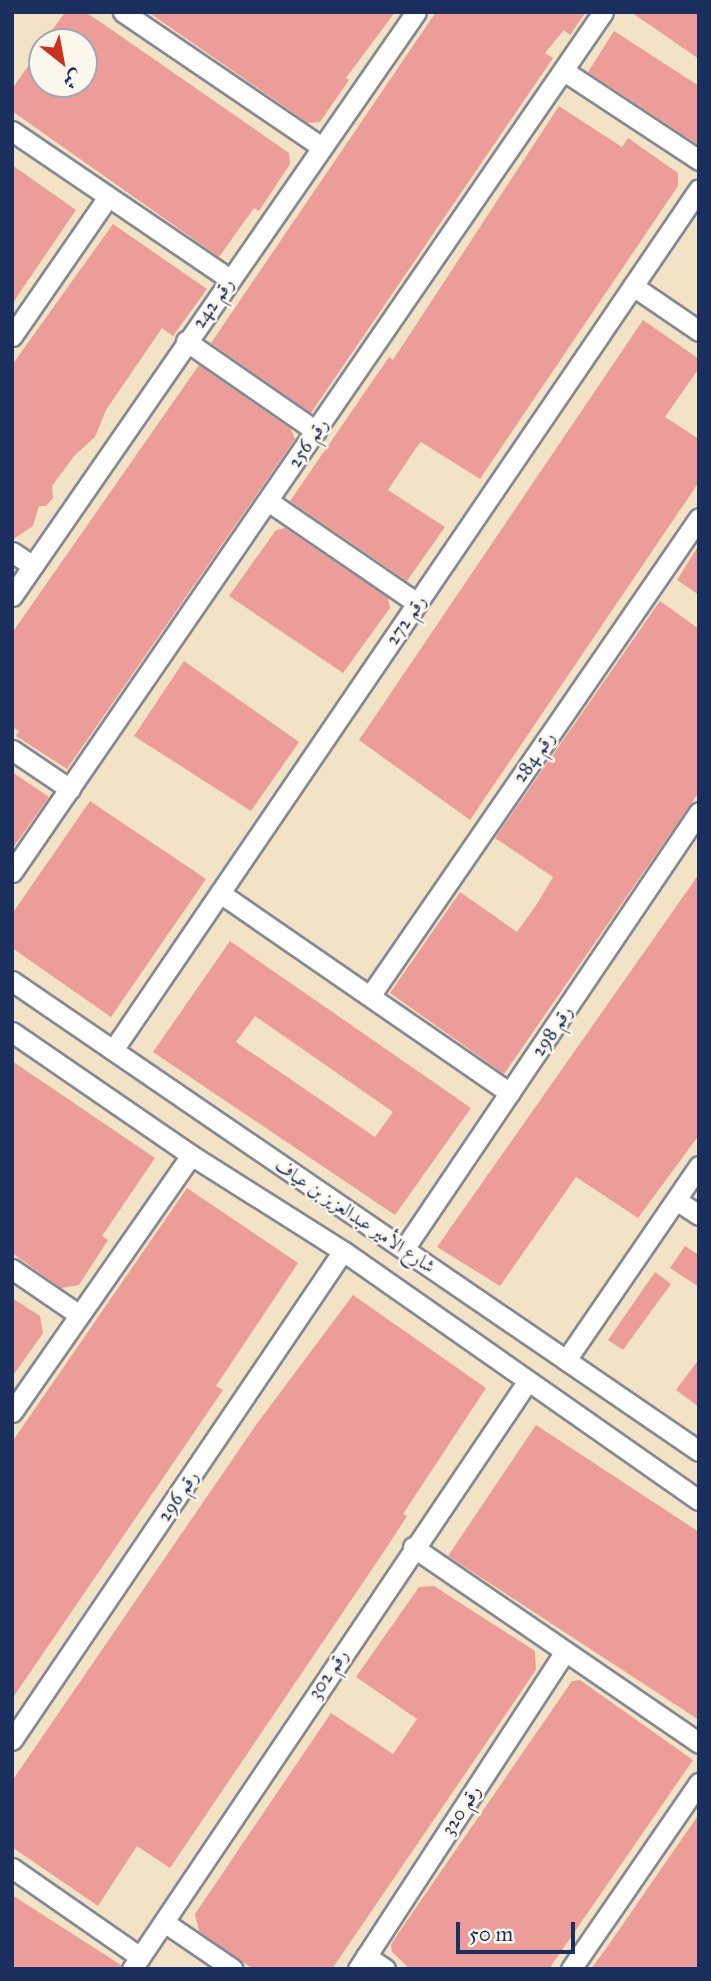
<!DOCTYPE html>
<html>
<head>
<meta charset="utf-8">
<style>
	body { margin:0 }
	#map { position:relative; width:711px; height:1981px; overflow:hidden; background:#f2e3c7; font-family:"IM FELL Great Primer",Amiri,serif }
	div>[style] { position:absolute }
	[style*='--x'] { left:calc(var(--x)*1px); top:calc(var(--y)*1px); width:calc(var(--w)*1px); rotate:calc(var(--a)*1deg) }
	.building>* { inset:0; background:#ec9d99 }
	.roads { filter:drop-shadow(2px 0 #868992) drop-shadow(-2px 0 #868992) drop-shadow(0 2px #868992) drop-shadow(0 -2px #868992) }
	.minor>* { height:19px; margin:-9.5px; padding:0 9.5px; transform-origin:9.5px; border-radius:9.5px; background:#fff }
	span { translate:-50% -50%; white-space:nowrap; text-align:center; line-height:1.15; -webkit-text-stroke:5px #fbf7ec; paint-order:stroke }
	.street-label { font-size:19px; color:#1b2f5e }
	.frame { position:absolute; inset:0; border:14px solid #1b2f5e; pointer-events:none }
	.north { position:absolute; left:28px; top:28px; width:70px; height:70px; box-sizing:border-box; background:#fbf7ec; border:2px solid #a1a7b3; border-radius:50%; rotate:149deg; font-size:19px; font-weight:700; line-height:28px; text-align:center; color:#1b2f5e }
	.north::after { content:''; display:block; margin:auto; width:24px; height:32px; background:#c8321e; clip-path:polygon(50% 0,100% 100%,50% 72%,0 100%) }
	.scale { position:absolute; left:456px; top:1922px; width:119px; height:32px; box-sizing:border-box; border:4px solid #1b2f5e; border-top:0; padding-left:9px; font-size:21px; line-height:24px; white-space:nowrap; color:#1b2f5e; -webkit-text-stroke:5px #fbf7ec; paint-order:stroke }
</style>
</head>
<body>
<div id="map">
	<div class="building">
		<div style="clip-path:polygon(65px 12px,85px 12px,99px 21px,289px 153px,290px 164px,259px 211px,254px 208px,219px 257px,12px 111px,12px 89px,42px 46px,42px 84px,84px 84px,84px 42px,44px 42px)"></div>
		<div style="clip-path:polygon(148px 12px,395px 12px,346px 78px,349px 80px,320px 122px,308px 123px)"></div>
		<div style="clip-path:polygon(436px 12px,586px 12px,570px 35px,564px 30px,545px 53px,553px 58px,311px 413px,211px 343px)"></div>
		<div style="clip-path:polygon(631px 12px,699px 12px,699px 59px)"></div>
		<div style="clip-path:polygon(614px 31px,699px 86px,697px 144px,588px 72px)"></div>
		<div style="clip-path:polygon(559px 106px,622px 147px,628px 138px,678px 173px,678px 186px,480px 479px,421px 442px,416px 448px,388px 490px,445px 527px,407px 581px,290px 501px,389px 357px,393px 360px)"></div>
		<div style="clip-path:polygon(12px 165px,76px 210px,12px 304px)"></div>
		<div style="clip-path:polygon(113px 224px,207px 289px,173px 336px,162px 328px,106px 410px,95px 437px,74px 456px,52px 486px,53px 498px,46px 506px,39px 506px,33px 526px,12px 540px,12px 365px)"></div>
		<div style="clip-path:polygon(643px 320px,699px 359px,699px 368px,665px 417px,699px 439px,699px 482px,470px 820px,359px 740px)"></div>
		<div style="clip-path:polygon(199px 365px,291px 429px,295px 439px,67px 769px,16px 736px,19px 731px,12px 727px,12px 633px)"></div>
		<div style="clip-path:polygon(285px 528px,388px 598px,390px 608px,343px 673px,229px 596px,276px 530px)"></div>
		<div style="clip-path:polygon(699px 545px,699px 595px,677px 580px)"></div>
		<div style="clip-path:polygon(660px 601px,699px 629px,699px 792px,504px 1074px,390px 993px,460px 892px,517px 932px,537px 904px,553px 877px,495px 838px)"></div>
		<div style="clip-path:polygon(184px 661px,299px 742px,251px 811px,134px 736px)"></div>
		<div style="clip-path:polygon(12px 772px,49px 797px,12px 849px)"></div>
		<div style="clip-path:polygon(90px 801px,206px 879px,111px 1017px,12px 948px,12px 914px)"></div>
		<div style="clip-path:polygon(699px 874px,699px 1135px,638px 1218px,576px 1177px,500px 1286px,437px 1247px)"></div>
		<div style="clip-path:polygon(evenodd,230px 941px,471px 1108px,395px 1215px,153px 1052px,230px 941px,255px 1016px,393px 1112px,375px 1137px,236px 1042px,255px 1016px)"></div>
		<div style="clip-path:polygon(12px 1061px,155px 1158px,102px 1236px,108px 1240px,79px 1285px,61px 1288px,12px 1253px)"></div>
		<div style="clip-path:polygon(187px 1188px,298px 1263px,216px 1386px,223px 1390px,12px 1699px,12px 1442px)"></div>
		<div style="clip-path:polygon(685px 1246px,699px 1255px,699px 1287px,670px 1268px)"></div>
		<div style="clip-path:polygon(655px 1272px,671px 1284px,623px 1350px,608px 1340px)"></div>
		<div style="clip-path:polygon(353px 1295px,486px 1388px,403px 1514px,407px 1516px,387px 1547px,170px 1868px,137px 1846px,98px 1906px,12px 1847px,12px 1781px,256px 1425px)"></div>
		<div style="clip-path:polygon(12px 1298px,40px 1316px,43px 1333px,12px 1377px)"></div>
		<div style="clip-path:polygon(699px 1359px,699px 1407px,676px 1390px)"></div>
		<div style="clip-path:polygon(536px 1425px,699px 1532px,699px 1720px,448px 1556px)"></div>
		<div style="clip-path:polygon(434px 1586px,535px 1651px,536px 1670px,332px 1969px,255px 1969px,247px 1965px,199px 1931px,195px 1914px,331px 1713px,393px 1754px,417px 1719px,356px 1677px,419px 1587px)"></div>
		<div style="clip-path:polygon(580px 1680px,693px 1760px,549px 1969px,410px 1969px,392px 1952px,391px 1944px,572px 1681px)"></div>
		<div style="clip-path:polygon(699px 1814px,699px 1969px,591px 1969px,612px 1940px)"></div>
		<div style="clip-path:polygon(12px 1895px,121px 1965px,120px 1969px,12px 1969px)"></div>
	</div>
	<div class="roads">
		<div class="minor">
			<div style="--x:123;--y:12;--w:240;--a:34.2"></div>
			<div style="--x:564;--y:71;--w:162;--a:33.4"></div>
			<div style="--x:12;--y:131;--w:263;--a:34.2"></div>
			<div style="--x:633;--y:286;--w:80;--a:34.3"></div>
			<div style="--x:12;--y:336;--w:169;--a:-55.4"></div>
			<div style="--x:186;--y:341;--w:158;--a:34.7"></div>
			<div style="--x:268;--y:501;--w:181;--a:34.4"></div>
			<div style="--x:12;--y:552;--w:25;--a:34"></div>
			<div style="--x:12;--y:596;--w:710;--a:-55.33"></div>
			<div style="--x:12;--y:750;--w:70;--a:33.9"></div>
			<div style="--x:12;--y:872;--w:1043;--a:-55.5"></div>
			<div style="--x:220;--y:893;--w:352;--a:34.6"></div>
			<div style="--x:12;--y:981;--w:832;--a:34.38"></div>
			<div style="--x:370;--y:996;--w:580;--a:-55.46"></div>
			<div style="--x:12;--y:1032;--w:217;--a:34.5"></div>
			<div style="--x:191;--y:1155;--w:180;--a:32.3"></div>
			<div style="--x:343;--y:1251;--w:434;--a:35"></div>
			<div style="--x:113;--y:1050;--w:1041;--a:-55.76"></div>
			<div style="--x:676;--y:1200;--w:27;--a:33"></div>
			<div style="--x:404;--y:1249;--w:527;--a:-55.98"></div>
			<div style="--x:12;--y:1269;--w:80;--a:34.3"></div>
			<div style="--x:566;--y:1360;--w:235;--a:-55.6"></div>
			<div style="--x:12;--y:1412;--w:313;--a:-55.1"></div>
			<div style="--x:413;--y:1547;--w:347;--a:34.4"></div>
			<div style="--x:12;--y:1740;--w:590;--a:-55.91"></div>
			<div style="--x:12;--y:1868;--w:156;--a:34.8"></div>
			<div style="--x:164;--y:1922;--w:83;--a:34.3"></div>
			<div style="--x:366;--y:1956;--w:23;--a:34"></div>
			<div style="--x:132;--y:1969;--w:708;--a:-56.06"></div>
			<div style="--x:358;--y:1969;--w:379;--a:-56.9"></div>
			<div style="--x:571;--y:1969;--w:226;--a:-55.5"></div>
		</div>
	</div>
	<div class="street-label">
		<span style="left:213px;top:303px;rotate:-55deg">رقم 242</span>
		<span style="left:308px;top:443px;rotate:-56deg">رقم 256</span>
		<span style="left:406px;top:620px;rotate:-56deg">رقم 272</span>
		<span style="left:534px;top:757px;rotate:-55deg">رقم 284</span>
		<span style="left:552px;top:1031px;rotate:-56deg">رقم 298</span>
		<span style="left:355px;top:1216px;rotate:34deg">شارع الأمير عبدالعزيز بن عياف</span>
		<span style="left:178px;top:1496px;rotate:-56deg">رقم 296</span>
		<span style="left:328px;top:1674px;rotate:-56deg">رقم 302</span>
		<span style="left:461px;top:1810px;rotate:-57deg">رقم 320</span>
	</div>
	<div class="frame"></div>
	<div class="north">ش</div>
	<div class="scale">50 m</div>
</div>
</body>
</html>
